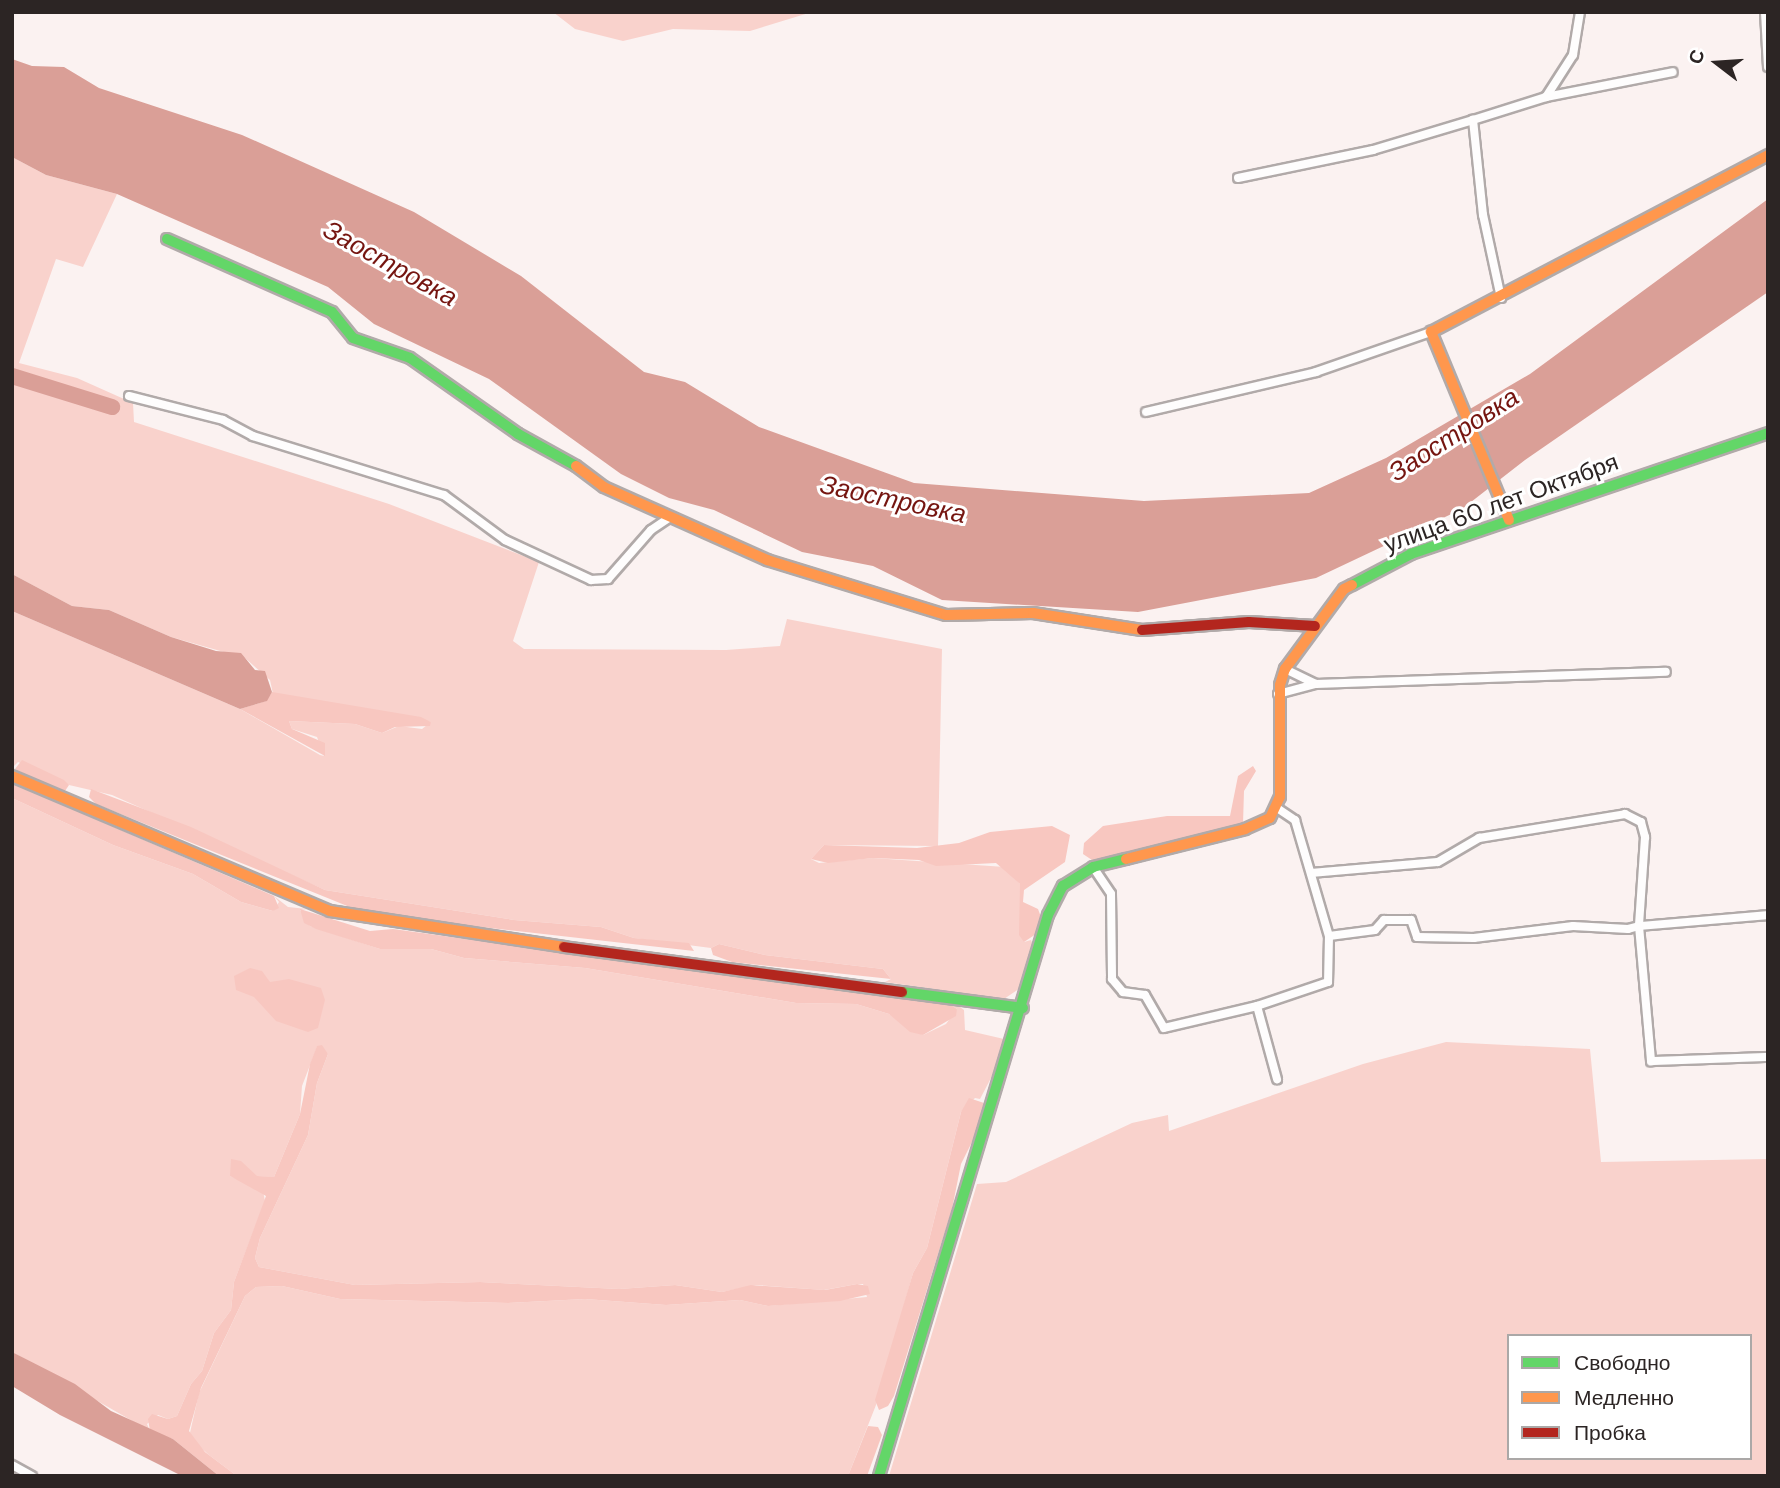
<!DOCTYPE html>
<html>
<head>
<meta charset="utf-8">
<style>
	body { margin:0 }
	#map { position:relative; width:1780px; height:1488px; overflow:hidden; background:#fbf2f1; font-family:"DM Sans",sans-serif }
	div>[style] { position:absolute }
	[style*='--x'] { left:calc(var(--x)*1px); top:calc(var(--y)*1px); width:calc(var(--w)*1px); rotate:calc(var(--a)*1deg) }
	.green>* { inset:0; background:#f9d2cc }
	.forest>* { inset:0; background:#f8c7c0 }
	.water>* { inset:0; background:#da9f97 }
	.river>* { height:16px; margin:-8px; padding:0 8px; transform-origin:8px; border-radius:8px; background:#da9f97 }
	.roads { filter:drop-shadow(2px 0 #b1aaa9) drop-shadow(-2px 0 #b1aaa9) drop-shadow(0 2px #b1aaa9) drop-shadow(0 -2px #b1aaa9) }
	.street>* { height:8px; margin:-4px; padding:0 4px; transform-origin:4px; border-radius:4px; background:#fefdfd }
	.fast>* { height:10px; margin:-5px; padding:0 5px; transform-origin:5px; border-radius:5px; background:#63d668 }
	.slow>* { height:10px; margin:-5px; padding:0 5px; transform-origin:5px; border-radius:5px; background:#ff974d }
	.jam>* { height:10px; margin:-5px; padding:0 5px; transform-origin:5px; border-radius:5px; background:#b3261e }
	span { translate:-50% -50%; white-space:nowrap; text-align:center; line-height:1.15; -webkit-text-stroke:6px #fff; paint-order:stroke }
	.street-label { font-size:24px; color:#2c2524 }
	.water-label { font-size:26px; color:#751510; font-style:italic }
	.frame { position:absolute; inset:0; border:14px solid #2c2524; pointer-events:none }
	.legend { position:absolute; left:1507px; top:1334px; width:245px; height:126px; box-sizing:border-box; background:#fff; border:2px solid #aba8a7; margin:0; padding:9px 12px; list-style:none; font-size:21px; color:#2c2524 }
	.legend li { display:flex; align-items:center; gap:14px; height:35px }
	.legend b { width:35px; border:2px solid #aba8a7 }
	.north { position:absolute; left:1682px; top:28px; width:70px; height:70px; -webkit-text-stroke:5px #fff; paint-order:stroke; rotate:287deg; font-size:19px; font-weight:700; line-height:28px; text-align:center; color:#2c2524 }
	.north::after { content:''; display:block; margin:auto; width:24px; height:32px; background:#2c2524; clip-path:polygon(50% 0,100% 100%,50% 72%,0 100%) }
</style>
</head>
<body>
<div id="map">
	<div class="green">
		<div style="clip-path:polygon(553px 12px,812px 12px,750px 31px,673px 29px,623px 41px,575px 29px)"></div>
		<div style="clip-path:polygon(12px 157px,46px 175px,117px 194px,83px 267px,56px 259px,19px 363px,77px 378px,133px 403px,134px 422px,389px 504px,539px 562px,513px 641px,524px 649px,726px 650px,780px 646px,787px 619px,942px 649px,938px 846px,824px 845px,811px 859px,819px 863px,873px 858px,1005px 867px,1020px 884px,1024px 942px,1031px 940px,1033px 945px,1020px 988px,1004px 999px,885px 982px,891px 979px,883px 969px,765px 955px,719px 944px,711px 948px,634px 938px,601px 927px,514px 920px,325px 890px,112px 795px,69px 785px,18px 762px,12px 768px,12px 611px,240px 709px,320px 755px,324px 756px,317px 737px,292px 729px,289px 721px,355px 724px,382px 733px,399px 726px,422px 729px,431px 722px,273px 694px,270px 680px,245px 658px,171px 637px,109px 610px,72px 606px,12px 574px)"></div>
		<div style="clip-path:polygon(12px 798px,113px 845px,193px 874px,241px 902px,273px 911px,279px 902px,274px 896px,288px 907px,307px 909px,300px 910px,310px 926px,380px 949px,431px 949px,464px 958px,585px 968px,796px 1003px,856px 1004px,889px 1014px,923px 1035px,946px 1024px,957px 1009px,951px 1005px,956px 1004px,964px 1010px,965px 1030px,1004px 1039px,1002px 1057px,980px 1099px,975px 1098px,961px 1112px,927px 1248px,913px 1273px,876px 1405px,848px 1476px,237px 1476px,209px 1455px,189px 1437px,199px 1393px,245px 1296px,256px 1287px,282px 1286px,340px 1299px,508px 1303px,585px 1299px,666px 1305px,740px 1300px,768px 1306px,867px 1297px,863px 1284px,857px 1284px,824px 1290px,756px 1285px,722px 1292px,675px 1285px,619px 1289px,480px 1282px,355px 1285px,259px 1267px,255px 1258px,260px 1238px,308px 1135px,317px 1083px,328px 1054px,317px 1047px,302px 1086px,300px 1114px,274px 1177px,230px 1176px,263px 1191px,265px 1201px,234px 1282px,231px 1310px,214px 1333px,202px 1371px,191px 1384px,177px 1416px,168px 1419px,158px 1415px,147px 1424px,150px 1431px,12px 1352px)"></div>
		<div style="clip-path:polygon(evenodd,1446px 1042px,1590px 1049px,1601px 1162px,1768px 1159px,1768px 1476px,889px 1476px,977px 1184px,1006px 1182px,1132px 1123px,1168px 1115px,1169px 1131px,1363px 1064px,1446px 1042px,1509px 1336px,1750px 1336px,1750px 1458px,1509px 1458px,1509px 1336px)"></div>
	</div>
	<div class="forest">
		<div style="clip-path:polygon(272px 692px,421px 717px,431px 722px,430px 726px,395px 727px,382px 733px,355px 724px,289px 721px,292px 729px,325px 743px,325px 756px,240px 709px,266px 701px)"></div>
		<div style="clip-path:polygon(22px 760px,64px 780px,69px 785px,65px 791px,59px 792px,15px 769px)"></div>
		<div style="clip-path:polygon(1253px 766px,1256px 771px,1244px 791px,1243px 824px,1109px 858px,1092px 860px,1083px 854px,1084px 843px,1103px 826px,1167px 816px,1230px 816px,1238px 776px)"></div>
		<div style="clip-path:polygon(12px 783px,274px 896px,279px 908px,273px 911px,241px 902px,193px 874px,113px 845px,12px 798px)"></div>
		<div style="clip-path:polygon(91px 789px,191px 827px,325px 890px,514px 920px,601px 927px,634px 938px,689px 943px,694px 951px,367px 914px,96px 804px,89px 797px)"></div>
		<div style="clip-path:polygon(1052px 826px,1070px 835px,1065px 862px,1024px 890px,1023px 902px,1038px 909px,1041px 917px,1036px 934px,1024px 942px,1019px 935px,1020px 884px,996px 863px,936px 866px,919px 860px,873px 858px,828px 863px,811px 859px,824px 845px,917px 848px,959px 843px,990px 832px)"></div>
		<div style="clip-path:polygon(300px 909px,370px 931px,393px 929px,951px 1005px,957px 1009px,956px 1016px,923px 1035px,910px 1032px,889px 1014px,856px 1004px,796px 1003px,585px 968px,464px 958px,431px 949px,380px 949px,316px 929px,304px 923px)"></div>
		<div style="clip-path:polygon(719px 944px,765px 955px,883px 969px,891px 979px,732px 962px,713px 955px,711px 948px)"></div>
		<div style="clip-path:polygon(250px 968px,262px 971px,270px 982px,289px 979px,321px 988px,325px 1000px,318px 1028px,308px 1032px,276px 1021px,254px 997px,236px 990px,234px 976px)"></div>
		<div style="clip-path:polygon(322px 1045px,328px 1054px,317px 1083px,308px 1135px,260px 1238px,255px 1258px,259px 1267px,355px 1285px,480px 1282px,619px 1289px,675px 1285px,722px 1292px,751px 1285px,825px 1290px,857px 1284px,868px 1286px,870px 1294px,840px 1301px,768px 1306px,740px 1300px,666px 1305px,585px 1299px,508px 1303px,340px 1299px,282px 1286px,256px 1287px,245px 1296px,201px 1388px,189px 1431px,205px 1452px,237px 1476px,219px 1476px,173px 1439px,150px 1431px,148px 1419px,152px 1414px,168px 1419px,177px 1416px,191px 1384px,202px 1371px,214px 1333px,231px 1310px,234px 1282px,266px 1196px,230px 1176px,231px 1159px,241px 1161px,257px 1176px,274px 1177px,300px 1114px,310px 1064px,317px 1046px)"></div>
		<div style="clip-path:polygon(969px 1098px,984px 1103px,978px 1130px,961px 1164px,952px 1209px,894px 1396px,888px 1406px,879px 1410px,875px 1400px,913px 1273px,927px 1248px,961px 1112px)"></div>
		<div style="clip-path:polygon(868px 1426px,878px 1427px,882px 1435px,867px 1476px,848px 1476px)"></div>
	</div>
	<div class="water">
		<div style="clip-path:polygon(12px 59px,32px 66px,64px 67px,99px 88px,242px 135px,414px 212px,521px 276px,644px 372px,685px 382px,759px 427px,914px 483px,1144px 501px,1309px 493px,1386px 458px,1530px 374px,1768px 199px,1768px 292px,1525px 460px,1462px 509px,1316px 578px,1138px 612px,942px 600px,873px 566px,802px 552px,714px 510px,669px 498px,621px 474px,489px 379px,374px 324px,328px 287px,117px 194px,46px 175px,12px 157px)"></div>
		<div style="clip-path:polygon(12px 574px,72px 606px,109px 610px,171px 637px,216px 651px,241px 653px,255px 670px,265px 671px,272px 692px,267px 701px,240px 709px,12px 611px)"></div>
		<div style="clip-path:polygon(12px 1352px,75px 1384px,111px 1411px,173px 1439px,219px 1476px,182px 1476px,60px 1415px,12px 1386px)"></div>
	</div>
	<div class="river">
		<div style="--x:12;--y:376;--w:105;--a:17.2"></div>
	</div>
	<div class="roads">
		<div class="street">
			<div style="--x:1765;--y:12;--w:55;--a:86.9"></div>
			<div style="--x:1546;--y:97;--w:129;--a:-11.1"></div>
			<div style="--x:1238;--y:178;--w:138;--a:-11.7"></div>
			<div style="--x:1373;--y:150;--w:104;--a:-16.7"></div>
			<div style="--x:1501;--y:298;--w:85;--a:-102.2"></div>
			<div style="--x:1483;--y:215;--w:96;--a:-96"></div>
			<div style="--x:1473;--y:120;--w:77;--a:-17.5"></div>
			<div style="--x:1546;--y:97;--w:50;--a:-57.3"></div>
			<div style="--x:1573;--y:55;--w:44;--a:-80.8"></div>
			<div style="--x:129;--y:396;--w:97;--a:14.3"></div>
			<div style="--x:223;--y:420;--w:34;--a:28"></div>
			<div style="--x:253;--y:436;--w:200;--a:17.2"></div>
			<div style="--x:444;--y:495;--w:76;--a:36.4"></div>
			<div style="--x:505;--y:540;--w:95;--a:24.9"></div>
			<div style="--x:591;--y:580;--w:17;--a:-3"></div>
			<div style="--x:608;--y:579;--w:65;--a:-48.7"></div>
			<div style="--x:651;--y:530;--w:22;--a:-34"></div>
			<div style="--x:1146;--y:412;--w:175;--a:-13.2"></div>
			<div style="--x:1316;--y:372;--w:122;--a:-19.2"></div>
			<div style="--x:1285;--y:669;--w:34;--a:26"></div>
			<div style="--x:1316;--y:684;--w:350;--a:-2"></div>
			<div style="--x:1278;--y:694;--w:39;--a:-15"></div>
			<div style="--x:1277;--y:808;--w:22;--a:34"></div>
			<div style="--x:1295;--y:820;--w:121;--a:73.7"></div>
			<div style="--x:1329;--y:936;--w:46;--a:91.2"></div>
			<div style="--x:1328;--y:982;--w:75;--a:161.3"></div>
			<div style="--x:1257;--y:1006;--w:76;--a:74.7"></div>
			<div style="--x:1093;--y:867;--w:32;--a:56"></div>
			<div style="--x:1111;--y:894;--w:85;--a:89.3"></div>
			<div style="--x:1112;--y:979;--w:17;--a:50"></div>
			<div style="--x:1123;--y:992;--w:22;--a:8"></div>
			<div style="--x:1145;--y:995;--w:38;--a:60"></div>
			<div style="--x:1164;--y:1028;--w:96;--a:-13.3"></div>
			<div style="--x:1311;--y:873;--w:127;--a:-5"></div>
			<div style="--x:1438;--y:862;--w:48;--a:-30.3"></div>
			<div style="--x:1479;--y:838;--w:148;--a:-9.3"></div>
			<div style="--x:1625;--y:814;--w:18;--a:27"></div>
			<div style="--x:1641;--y:822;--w:16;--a:75"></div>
			<div style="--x:1645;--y:837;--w:89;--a:93.9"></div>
			<div style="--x:1639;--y:926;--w:11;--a:165"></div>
			<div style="--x:1628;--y:929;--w:55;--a:-176.9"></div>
			<div style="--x:1573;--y:926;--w:100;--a:173.1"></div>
			<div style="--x:1474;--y:938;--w:57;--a:-179"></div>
			<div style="--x:1417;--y:937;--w:18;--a:-109"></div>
			<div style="--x:1411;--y:920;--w:27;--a:180"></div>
			<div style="--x:1384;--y:920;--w:13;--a:132"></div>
			<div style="--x:1375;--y:930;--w:46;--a:172.6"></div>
			<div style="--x:1768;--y:915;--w:129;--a:175.1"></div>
			<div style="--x:1639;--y:926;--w:136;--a:84.9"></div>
			<div style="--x:1651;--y:1061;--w:117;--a:-2"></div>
			<div style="--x:12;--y:1465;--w:23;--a:29"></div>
		</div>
		<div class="fast">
			<div style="--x:167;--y:239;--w:180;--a:23.9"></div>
			<div style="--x:332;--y:312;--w:33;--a:51"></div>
			<div style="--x:353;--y:338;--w:60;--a:19.3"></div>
			<div style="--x:410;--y:358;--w:132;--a:35.1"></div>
			<div style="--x:518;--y:434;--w:66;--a:28.9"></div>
			<div style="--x:1352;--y:585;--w:67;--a:-27.7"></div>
			<div style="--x:1411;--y:554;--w:377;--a:-18.7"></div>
			<div style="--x:902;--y:992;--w:122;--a:7.5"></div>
			<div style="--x:879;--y:1476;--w:586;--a:-73.24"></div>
			<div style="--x:1048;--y:915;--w:33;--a:-63"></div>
			<div style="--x:1063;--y:886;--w:36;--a:-32"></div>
			<div style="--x:1093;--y:867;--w:34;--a:-14"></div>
		</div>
		<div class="slow">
			<div style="--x:576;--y:466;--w:35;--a:37"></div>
			<div style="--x:604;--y:487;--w:179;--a:24.1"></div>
			<div style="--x:767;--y:560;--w:187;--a:17.1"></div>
			<div style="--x:946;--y:615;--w:87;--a:-1.3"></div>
			<div style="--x:1033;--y:613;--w:110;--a:8.9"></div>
			<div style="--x:1509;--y:520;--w:204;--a:-112.5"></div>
			<div style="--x:1431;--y:332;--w:381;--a:-27.7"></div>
			<div style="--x:12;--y:776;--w:345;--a:23"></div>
			<div style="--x:330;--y:911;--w:237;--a:8.7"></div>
			<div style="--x:1126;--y:859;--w:123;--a:-14.1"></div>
			<div style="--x:1245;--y:829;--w:27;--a:-24"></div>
			<div style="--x:1270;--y:818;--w:23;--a:-65"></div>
			<div style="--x:1280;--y:797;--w:112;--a:-90"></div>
			<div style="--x:1280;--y:685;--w:17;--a:-73"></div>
			<div style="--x:1285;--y:669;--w:99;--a:-53.6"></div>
			<div style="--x:1344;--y:589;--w:9;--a:-27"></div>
		</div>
		<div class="jam">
			<div style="--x:1142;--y:630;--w:107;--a:-4.3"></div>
			<div style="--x:1249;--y:622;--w:66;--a:3.5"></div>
			<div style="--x:564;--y:947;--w:341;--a:7.6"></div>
		</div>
	</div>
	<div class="street-label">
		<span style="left:1501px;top:503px;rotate:-20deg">улица 60 лет Октября</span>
	</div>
	<div class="water-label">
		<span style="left:390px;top:264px;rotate:29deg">Заостровка</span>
		<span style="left:1454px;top:435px;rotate:-33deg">Заостровка</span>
		<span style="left:893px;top:500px;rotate:12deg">Заостровка</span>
	</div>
	<div class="frame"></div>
	<ul class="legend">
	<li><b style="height:9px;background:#63d668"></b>Свободно</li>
	<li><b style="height:9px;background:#ff974d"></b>Медленно</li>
	<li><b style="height:9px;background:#b3261e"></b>Пробка</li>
	</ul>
	<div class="north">С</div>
</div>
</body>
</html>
